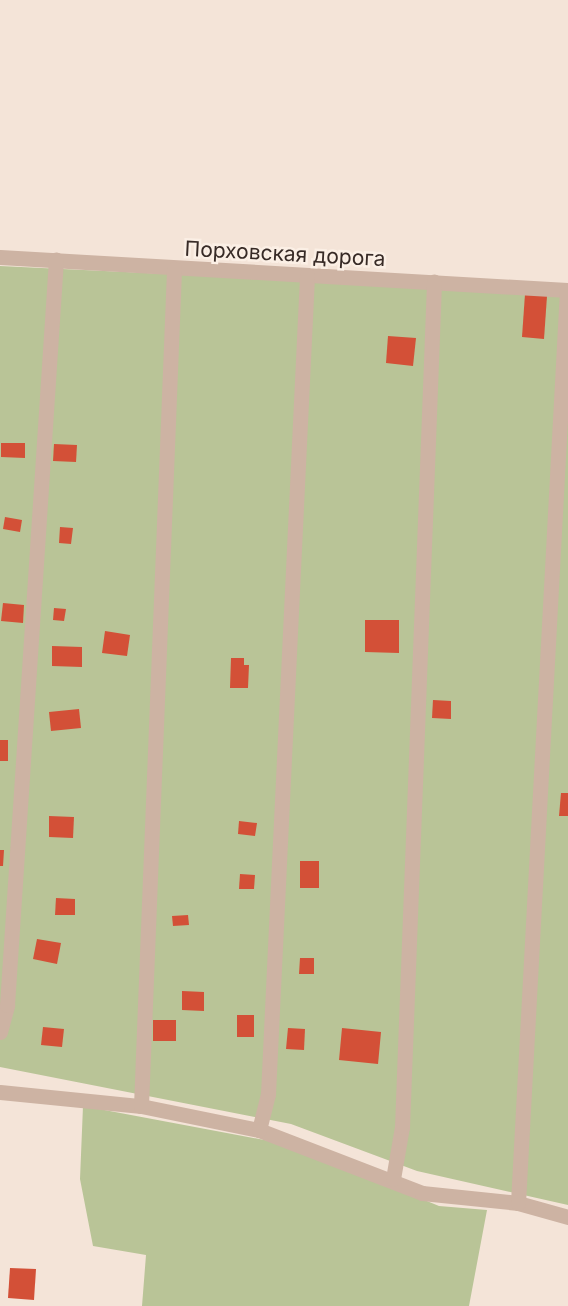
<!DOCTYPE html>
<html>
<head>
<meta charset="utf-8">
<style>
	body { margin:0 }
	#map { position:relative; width:568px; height:1306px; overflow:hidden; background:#f4e4d8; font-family:Inter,sans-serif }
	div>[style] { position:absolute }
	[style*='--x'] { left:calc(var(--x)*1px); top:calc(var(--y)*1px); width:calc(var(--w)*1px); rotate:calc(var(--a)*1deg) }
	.green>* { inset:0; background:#b9c497 }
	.building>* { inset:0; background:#d35037 }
	.minor>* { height:15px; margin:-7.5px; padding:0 7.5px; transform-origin:7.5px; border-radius:7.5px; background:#cdb3a3 }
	span { translate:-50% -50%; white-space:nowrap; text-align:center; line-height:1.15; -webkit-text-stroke:5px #fbefe5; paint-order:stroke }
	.street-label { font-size:21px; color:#372a26 }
</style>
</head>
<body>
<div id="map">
	<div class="green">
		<div style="clip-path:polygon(0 266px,568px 293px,568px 1205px,417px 1171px,291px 1124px,0 1067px)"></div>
		<div style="clip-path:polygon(83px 1106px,291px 1145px,439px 1206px,487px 1210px,469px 1306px,142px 1306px,146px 1255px,93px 1246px,80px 1179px)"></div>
	</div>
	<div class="building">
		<div style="clip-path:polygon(525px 294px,547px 296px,544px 339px,522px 337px)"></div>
		<div style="clip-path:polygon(388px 336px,416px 338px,413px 366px,386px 363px)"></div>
		<div style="clip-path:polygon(1px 443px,25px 443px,25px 458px,1px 457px)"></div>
		<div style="clip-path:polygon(54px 444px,77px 445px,76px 462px,53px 461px)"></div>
		<div style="clip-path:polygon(5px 517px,22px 520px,20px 532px,3px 529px)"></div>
		<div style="clip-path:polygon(60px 527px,73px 528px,71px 544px,59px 543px)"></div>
		<div style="clip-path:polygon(3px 603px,24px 605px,23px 623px,1px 621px)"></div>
		<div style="clip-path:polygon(54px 608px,66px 609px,64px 621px,53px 620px)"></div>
		<div style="clip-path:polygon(365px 620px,399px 620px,399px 653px,365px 652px)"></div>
		<div style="clip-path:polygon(105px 631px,130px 635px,127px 656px,102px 653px)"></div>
		<div style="clip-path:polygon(52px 646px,82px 647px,82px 667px,52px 666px)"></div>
		<div style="clip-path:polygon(231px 658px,244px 658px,244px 665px,249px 665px,248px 688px,230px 688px)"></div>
		<div style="clip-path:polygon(433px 700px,451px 701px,451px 719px,432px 718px)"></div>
		<div style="clip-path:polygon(79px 709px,81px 728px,51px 731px,49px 712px)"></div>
		<div style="clip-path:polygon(0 740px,8px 740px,8px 761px,0 761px)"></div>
		<div style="clip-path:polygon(561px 793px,568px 793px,568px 816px,559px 816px)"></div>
		<div style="clip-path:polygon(49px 816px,74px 817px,73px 838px,49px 837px)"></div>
		<div style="clip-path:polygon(239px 821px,257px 823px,255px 836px,238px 834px)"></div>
		<div style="clip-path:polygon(0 850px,4px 850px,3px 866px,0 866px)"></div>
		<div style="clip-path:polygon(300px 861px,319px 861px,319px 888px,300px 888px)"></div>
		<div style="clip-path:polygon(240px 874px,255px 875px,254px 889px,239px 889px)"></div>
		<div style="clip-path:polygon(56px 898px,75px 899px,75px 915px,55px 915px)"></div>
		<div style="clip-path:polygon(188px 915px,189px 925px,173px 926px,172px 916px)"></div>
		<div style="clip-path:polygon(37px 939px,61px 943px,57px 964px,33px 959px)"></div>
		<div style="clip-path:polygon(300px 958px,314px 958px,314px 974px,299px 974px)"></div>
		<div style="clip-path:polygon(182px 991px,204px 992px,204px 1011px,182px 1010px)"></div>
		<div style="clip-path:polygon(237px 1015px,254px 1015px,254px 1037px,237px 1037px)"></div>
		<div style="clip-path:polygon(153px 1020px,176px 1020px,176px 1041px,153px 1041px)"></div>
		<div style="clip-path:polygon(43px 1027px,64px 1029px,62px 1047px,41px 1045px)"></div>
		<div style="clip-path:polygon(288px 1028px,305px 1029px,304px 1050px,286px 1049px)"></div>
		<div style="clip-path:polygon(342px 1028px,381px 1032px,378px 1064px,339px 1060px)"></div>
		<div style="clip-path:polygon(10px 1268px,36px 1269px,34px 1300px,8px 1298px)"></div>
	</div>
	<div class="minor">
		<div style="--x:0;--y:257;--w:569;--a:3.33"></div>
		<div style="--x:0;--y:1032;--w:28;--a:-75"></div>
		<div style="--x:7;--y:1005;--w:747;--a:-86.24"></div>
		<div style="--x:0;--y:1092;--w:142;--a:5.7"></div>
		<div style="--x:141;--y:1106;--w:120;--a:11.5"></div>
		<div style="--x:259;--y:1130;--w:175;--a:21.1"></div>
		<div style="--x:422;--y:1193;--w:97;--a:5.9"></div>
		<div style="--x:518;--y:1203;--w:52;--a:15.6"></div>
		<div style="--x:141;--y:1106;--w:838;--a:-87.74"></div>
		<div style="--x:259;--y:1130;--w:37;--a:-76"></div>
		<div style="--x:268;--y:1094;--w:820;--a:-87.27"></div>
		<div style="--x:393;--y:1179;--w:53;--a:-80.2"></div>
		<div style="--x:402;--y:1127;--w:846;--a:-87.83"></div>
		<div style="--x:518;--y:1203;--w:914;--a:-86.93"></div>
	</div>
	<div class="street-label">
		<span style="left:285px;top:254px;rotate:3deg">Порховская дорога</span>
	</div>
</div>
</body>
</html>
